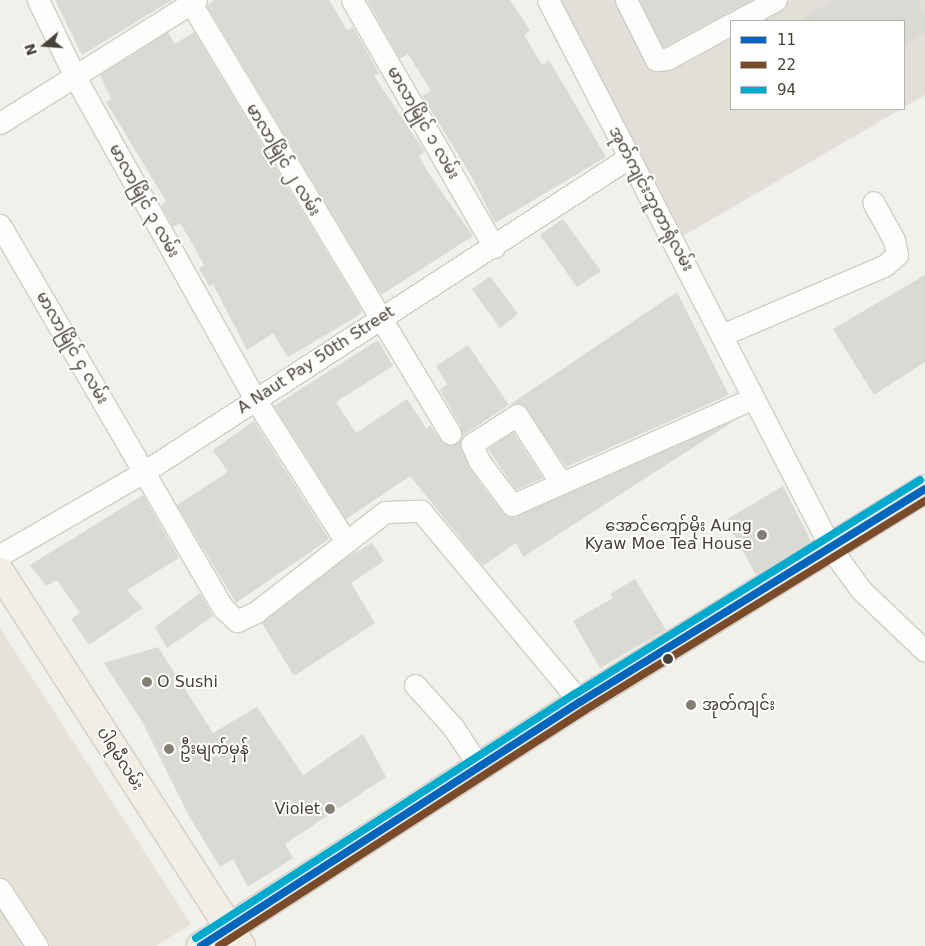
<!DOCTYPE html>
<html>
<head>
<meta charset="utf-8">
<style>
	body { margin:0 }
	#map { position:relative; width:925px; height:946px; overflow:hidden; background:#f1f0eb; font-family:"DejaVu Sans","Noto Sans Myanmar",sans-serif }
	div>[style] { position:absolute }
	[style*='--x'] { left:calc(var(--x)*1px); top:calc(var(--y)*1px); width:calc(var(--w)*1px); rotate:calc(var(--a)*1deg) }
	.residential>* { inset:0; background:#e5e2d8 }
	.industrial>* { inset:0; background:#e2dfd9 }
	.building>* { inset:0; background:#dbd9d3 }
	.roads { filter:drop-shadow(1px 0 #cfcec8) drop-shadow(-1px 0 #cfcec8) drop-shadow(0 1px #cfcec8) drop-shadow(0 -1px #cfcec8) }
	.minor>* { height:21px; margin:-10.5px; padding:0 10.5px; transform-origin:10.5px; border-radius:10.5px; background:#fdfdfc }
	.major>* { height:28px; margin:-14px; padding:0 14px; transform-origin:14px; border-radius:14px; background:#f1eee4 }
	.bus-1>* { height:8px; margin:-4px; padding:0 4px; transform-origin:4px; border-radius:4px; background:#0065bd }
	.bus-2>* { height:8px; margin:-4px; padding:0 4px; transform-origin:4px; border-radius:4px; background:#7a4b2a }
	.bus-3>* { height:8px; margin:-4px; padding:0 4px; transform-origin:4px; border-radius:4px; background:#00a9ce }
	.dots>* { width:14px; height:14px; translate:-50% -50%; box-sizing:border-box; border:2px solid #fff; border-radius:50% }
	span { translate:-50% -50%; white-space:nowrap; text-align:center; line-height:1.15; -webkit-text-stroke:4px #fff; paint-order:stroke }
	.street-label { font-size:16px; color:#484236 }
	.poi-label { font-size:16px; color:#484236 }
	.right { translate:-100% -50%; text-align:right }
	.left { translate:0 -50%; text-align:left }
	.legend { position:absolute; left:730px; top:20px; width:175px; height:90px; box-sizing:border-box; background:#fff; border:1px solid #b6b3af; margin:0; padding:6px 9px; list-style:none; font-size:15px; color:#484236 }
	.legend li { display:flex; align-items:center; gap:10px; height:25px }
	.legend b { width:25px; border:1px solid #b6b3af }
	.north { position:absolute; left:20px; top:20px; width:50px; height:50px; -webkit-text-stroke:4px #fff; paint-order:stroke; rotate:252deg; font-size:14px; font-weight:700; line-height:20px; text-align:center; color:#484236 }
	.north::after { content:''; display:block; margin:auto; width:18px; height:22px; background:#484236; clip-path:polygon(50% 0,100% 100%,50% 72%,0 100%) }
</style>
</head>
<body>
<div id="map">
	<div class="residential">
		<div style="clip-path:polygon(0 628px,191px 924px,156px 946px,0 946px)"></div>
	</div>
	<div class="industrial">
		<div style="clip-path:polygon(560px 0,925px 0,925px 95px,904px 107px,904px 21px,731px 21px,731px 109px,901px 109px,683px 236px)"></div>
	</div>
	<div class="building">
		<div style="clip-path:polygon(55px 0,172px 0,82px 55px)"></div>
		<div style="clip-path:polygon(214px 0,329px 0,347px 30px,353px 27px,379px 73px,374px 76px,425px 152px,419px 156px,429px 174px,473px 236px,381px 295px,207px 6px)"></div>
		<div style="clip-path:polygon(367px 0,510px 0,530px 30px,524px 35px,542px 65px,549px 60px,606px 157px,495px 223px,472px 177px,422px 96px,431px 91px,408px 54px,400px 59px)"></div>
		<div style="clip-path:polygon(640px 0,750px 0,663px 47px)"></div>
		<div style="clip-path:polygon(834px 0,918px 0,925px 15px,925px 32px,904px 44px,904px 21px,798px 21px)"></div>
		<div style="clip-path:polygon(168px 32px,175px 44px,194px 32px,361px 309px,361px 314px,288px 357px,273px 333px,247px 350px,213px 284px,209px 286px,199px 268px,204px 265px,192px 243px,180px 223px,173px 227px,161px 205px,166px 201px,106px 102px,111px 99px,100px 75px)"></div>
		<div style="clip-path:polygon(563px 219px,601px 271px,577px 287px,540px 235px)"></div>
		<div style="clip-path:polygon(925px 275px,925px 362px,874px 395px,833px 329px)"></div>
		<div style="clip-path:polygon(490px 276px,518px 314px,500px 328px,472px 289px)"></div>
		<div style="clip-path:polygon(677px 292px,729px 395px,566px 467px,522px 404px,510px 404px,461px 437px,461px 427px,440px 390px,447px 384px,436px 366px,468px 345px,509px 405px)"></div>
		<div style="clip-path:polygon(378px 340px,393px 366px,336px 402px,356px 433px,407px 399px,427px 429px,430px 425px,444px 444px,461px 439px,469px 468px,502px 512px,511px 517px,739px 418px,523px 557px,516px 543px,483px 566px,410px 476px,346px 519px,274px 406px)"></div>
		<div style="clip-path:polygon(254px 421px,329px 539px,236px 603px,177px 505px,228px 472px,213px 450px)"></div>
		<div style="clip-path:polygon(513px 432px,543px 478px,516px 490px,488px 449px)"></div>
		<div style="clip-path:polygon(783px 486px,811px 541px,756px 575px,726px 520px)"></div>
		<div style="clip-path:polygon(143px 495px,179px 558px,127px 590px,143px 608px,89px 645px,71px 619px,80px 613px,57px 580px,46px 586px,30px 565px)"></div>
		<div style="clip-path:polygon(372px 543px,384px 561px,351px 583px,375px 623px,294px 676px,262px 623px,347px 557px)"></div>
		<div style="clip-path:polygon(635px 579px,666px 630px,600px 668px,573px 621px,613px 598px,610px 594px)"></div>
		<div style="clip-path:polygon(200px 593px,213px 616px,167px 648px,155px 627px)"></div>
		<div style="clip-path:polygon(158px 647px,213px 733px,257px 707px,303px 775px,363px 734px,386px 777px,285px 844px,293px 858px,248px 887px,233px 859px,220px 867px,189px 816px,143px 723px,104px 663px)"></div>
	</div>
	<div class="roads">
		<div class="minor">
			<div style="--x:38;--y:0;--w:85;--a:64.3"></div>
			<div style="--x:75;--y:77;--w:369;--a:60.8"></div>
			<div style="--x:255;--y:399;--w:169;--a:57.5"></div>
			<div style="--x:189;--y:0;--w:506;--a:58.92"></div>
			<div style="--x:352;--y:0;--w:285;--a:60.1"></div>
			<div style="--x:548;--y:0;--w:619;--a:62.69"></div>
			<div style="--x:832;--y:550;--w:49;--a:54.1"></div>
			<div style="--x:861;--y:590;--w:88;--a:43.6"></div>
			<div style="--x:626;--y:0;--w:67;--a:63.4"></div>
			<div style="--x:656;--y:60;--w:11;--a:-5"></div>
			<div style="--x:667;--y:59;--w:73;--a:-28.7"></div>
			<div style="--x:737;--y:21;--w:44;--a:-28.3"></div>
			<div style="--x:0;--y:123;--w:231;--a:-32.1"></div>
			<div style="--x:0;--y:225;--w:442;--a:59.8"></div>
			<div style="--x:222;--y:607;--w:21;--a:43"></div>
			<div style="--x:237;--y:621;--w:21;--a:-25"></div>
			<div style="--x:256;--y:612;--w:163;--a:-37.8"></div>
			<div style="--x:385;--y:512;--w:36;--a:-2"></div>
			<div style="--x:421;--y:511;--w:249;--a:50.2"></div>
			<div style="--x:722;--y:335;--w:176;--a:-23.1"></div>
			<div style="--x:884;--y:266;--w:17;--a:-40"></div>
			<div style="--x:897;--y:255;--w:15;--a:-101"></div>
			<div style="--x:894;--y:240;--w:43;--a:-118.9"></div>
			<div style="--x:559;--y:480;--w:77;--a:-122.9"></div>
			<div style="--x:517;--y:415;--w:54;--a:147.2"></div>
			<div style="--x:472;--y:444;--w:18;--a:68"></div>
			<div style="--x:479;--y:461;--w:55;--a:53.1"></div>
			<div style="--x:512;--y:505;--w:264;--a:-23.9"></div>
			<div style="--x:0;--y:555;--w:166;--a:-30"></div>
			<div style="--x:144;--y:472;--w:577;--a:-32.97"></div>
			<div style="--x:415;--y:685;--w:57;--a:47.9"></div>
			<div style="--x:453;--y:727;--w:49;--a:56.6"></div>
			<div style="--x:0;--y:889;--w:68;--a:57"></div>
		</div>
		<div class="major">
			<div style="--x:0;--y:572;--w:445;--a:57.2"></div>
			<div style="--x:201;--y:946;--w:451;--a:-32.8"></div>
			<div style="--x:580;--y:702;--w:405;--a:-31.7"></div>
		</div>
	</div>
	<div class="bus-1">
		<div style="--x:201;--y:946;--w:451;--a:-32.8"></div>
		<div style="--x:580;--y:702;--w:405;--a:-31.7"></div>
	</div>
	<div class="bus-2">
		<div style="--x:219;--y:946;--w:435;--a:-32.8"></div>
		<div style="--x:585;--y:710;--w:399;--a:-31.6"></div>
	</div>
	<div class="bus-3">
		<div style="--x:196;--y:938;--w:451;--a:-32.8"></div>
		<div style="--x:575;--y:694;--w:406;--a:-31.8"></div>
	</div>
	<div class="dots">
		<div style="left:762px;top:535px;background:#837f75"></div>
		<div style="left:668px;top:659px;background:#484236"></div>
		<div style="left:147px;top:682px;background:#837f75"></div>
		<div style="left:691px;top:705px;background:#837f75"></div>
		<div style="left:169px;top:749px;background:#837f75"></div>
		<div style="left:330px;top:809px;background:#837f75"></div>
	</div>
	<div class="street-label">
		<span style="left:423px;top:123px;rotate:60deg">မာလာမြိုင် ၁ လမ်း</span>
		<span style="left:283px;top:160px;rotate:59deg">မာလာမြိုင် ၂ လမ်း</span>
		<span style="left:651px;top:199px;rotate:62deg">အုတ်ကျင်းဘူတာရုံလမ်း</span>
		<span style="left:144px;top:201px;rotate:61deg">မာလာမြိုင် ၃ လမ်း</span>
		<span style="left:72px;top:348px;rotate:60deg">မာလာမြိုင် ၄ လမ်း</span>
		<span style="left:316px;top:360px;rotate:-33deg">A Naut Pay 50th Street</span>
		<span style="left:120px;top:759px;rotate:57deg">ပါရမီလမ်း</span>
	</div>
	<div class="poi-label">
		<span class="right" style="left:752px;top:535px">အောင်ကျော်မိုး Aung<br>Kyaw Moe Tea House</span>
		<span class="left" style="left:157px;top:682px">O Sushi</span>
		<span class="left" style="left:702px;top:705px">အုတ်ကျင်း</span>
		<span class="left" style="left:180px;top:749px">ဦးမျက်မှန်</span>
		<span class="right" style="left:320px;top:809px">Violet</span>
	</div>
	<ul class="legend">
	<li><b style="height:6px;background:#0065bd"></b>11</li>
	<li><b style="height:6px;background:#7a4b2a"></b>22</li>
	<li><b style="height:6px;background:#00a9ce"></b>94</li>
	</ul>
	<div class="north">N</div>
</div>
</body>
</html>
